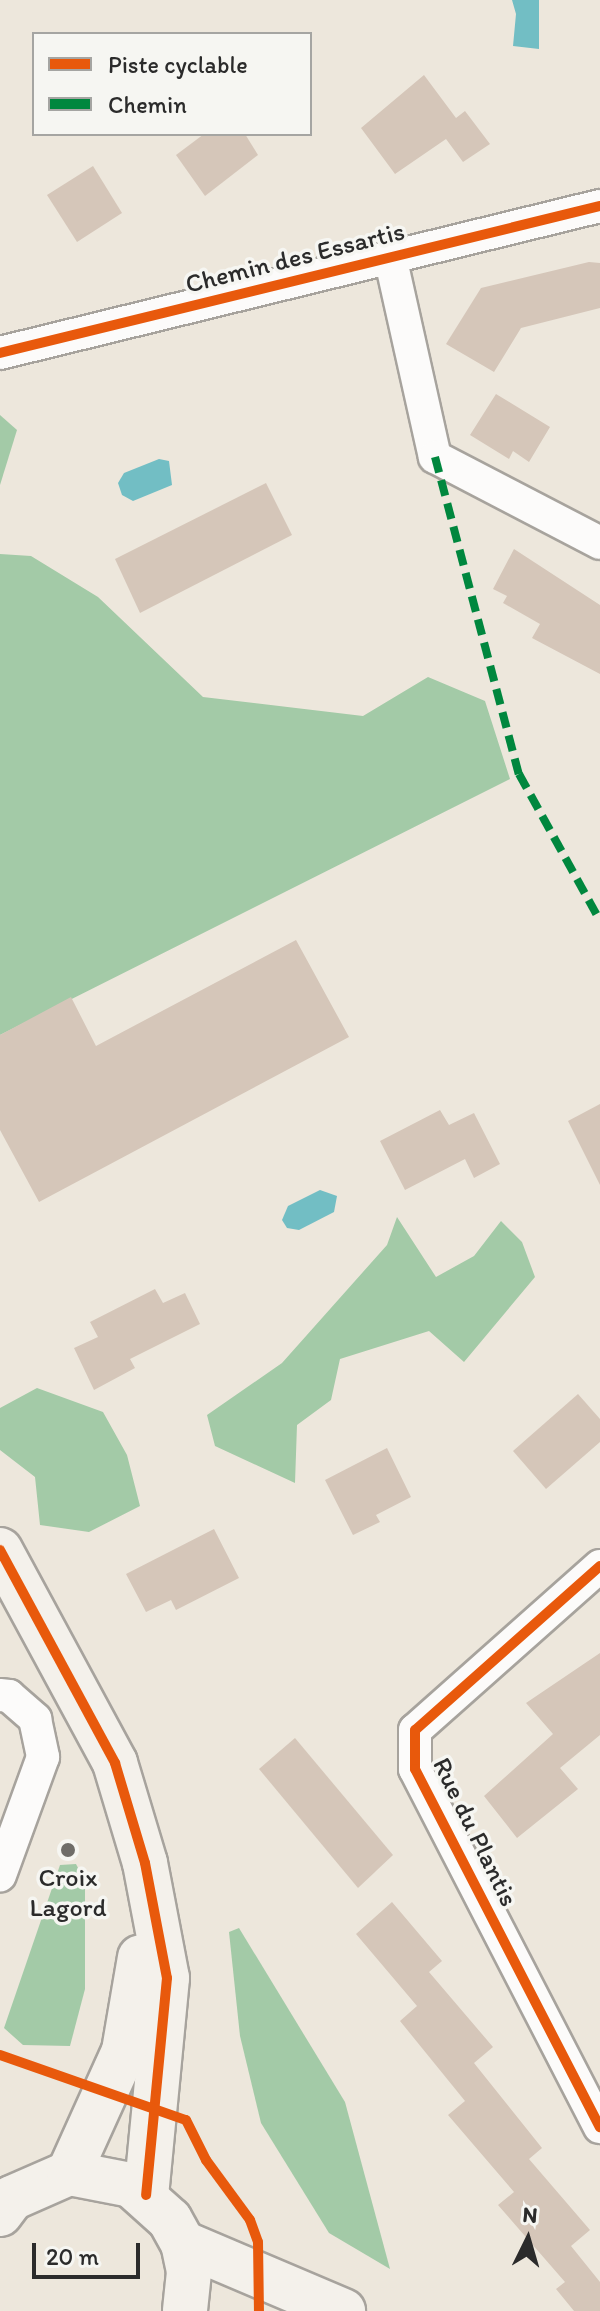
<!DOCTYPE html>
<html>
<head>
<meta charset="utf-8">
<style>
	body { margin:0 }
	#map { position:relative; width:600px; height:2311px; overflow:hidden; background:#ede7dc; font-family:Itim,sans-serif }
	div>[style] { position:absolute }
	[style*='--x'] { left:calc(var(--x)*1px); top:calc(var(--y)*1px); width:calc(var(--w)*1px); rotate:calc(var(--a)*1deg) }
	.forest>* { inset:0; background:#a3caa7 }
	.water>* { inset:0; background:#72bec4 }
	.building>* { inset:0; background:#d5c6b9 }
	.roads { filter:drop-shadow(2px 0 #a7a39d) drop-shadow(-2px 0 #a7a39d) drop-shadow(0 2px #a7a39d) drop-shadow(0 -2px #a7a39d) }
	.street>* { height:32px; margin:-16px; padding:0 16px; transform-origin:16px; border-radius:16px; background:#fcfbfa }
	.secondary>* { height:44px; margin:-22px; padding:0 22px; transform-origin:22px; border-radius:22px; background:#f4f1eb }
	.quiet>* { height:8px; margin-top:-4px; transform-origin:0; background:repeating-linear-gradient(90deg,#00873e 0 16px,transparent 0 24px) }
	.cycleway>* { height:10px; margin:-5px; padding:0 5px; transform-origin:5px; border-radius:5px; background:#e8590c }
	.dots>* { width:22px; height:22px; translate:-50% -50%; box-sizing:border-box; border:4px solid #f6f6f2; border-radius:50% }
	span { translate:-50% -50%; white-space:nowrap; text-align:center; line-height:1.15; -webkit-text-stroke:7px #f6f6f2; paint-order:stroke }
	.street-label { font-size:26px; color:#2b2b2b }
	.poi-label { font-size:26px; color:#2b2b2b }
	.legend { position:absolute; left:32px; top:32px; width:280px; height:104px; box-sizing:border-box; background:#f6f6f2; border:2px solid #a5a5a2; margin:0; padding:10px 14px; list-style:none; font-size:24px; color:#2b2b2b }
	.legend li { display:flex; align-items:center; gap:16px; height:40px }
	.legend b { width:40px; border:2px solid #a5a5a2 }
	.north { position:absolute; left:488px; top:2199px; width:80px; height:80px; -webkit-text-stroke:6px #f6f6f2; paint-order:stroke; rotate:5deg; font-size:22px; font-weight:700; line-height:32px; text-align:center; color:#2b2b2b }
	.north::after { content:''; display:block; margin:auto; width:28px; height:36px; background:#2b2b2b; clip-path:polygon(50% 0,100% 100%,50% 72%,0 100%) }
	.scale { position:absolute; left:32px; top:2243px; width:108px; height:36px; box-sizing:border-box; border:4px solid #2b2b2b; border-top:0; padding-left:10px; font-size:24px; line-height:28px; white-space:nowrap; color:#2b2b2b; -webkit-text-stroke:6px #f6f6f2; paint-order:stroke }
</style>
</head>
<body>
<div id="map">
	<div class="forest">
		<div style="clip-path:polygon(0 415px,17px 430px,0 485px)"></div>
		<div style="clip-path:polygon(0 554px,31px 556px,98px 597px,203px 697px,363px 716px,428px 677px,485px 701px,510px 779px,0 1035px)"></div>
		<div style="clip-path:polygon(397px 1217px,436px 1277px,474px 1256px,501px 1221px,522px 1242px,535px 1277px,464px 1362px,429px 1331px,340px 1359px,331px 1400px,297px 1425px,295px 1483px,215px 1446px,207px 1415px,282px 1363px,387px 1245px)"></div>
		<div style="clip-path:polygon(37px 1388px,103px 1412px,127px 1455px,140px 1506px,89px 1532px,40px 1525px,35px 1477px,0 1450px,0 1408px)"></div>
		<div style="clip-path:polygon(76px 1864px,85px 1881px,85px 1989px,70px 2046px,23px 2045px,4px 2028px,60px 1865px)"></div>
		<div style="clip-path:polygon(239px 1928px,345px 2102px,390px 2269px,329px 2233px,261px 2123px,240px 2036px,229px 1932px)"></div>
	</div>
	<div class="water">
		<div style="clip-path:polygon(512px 0,539px 0,539px 49px,513px 46px,516px 14px)"></div>
		<div style="clip-path:polygon(159px 459px,169px 461px,172px 485px,133px 501px,122px 495px,118px 483px,124px 473px)"></div>
		<div style="clip-path:polygon(320px 1190px,337px 1196px,334px 1212px,299px 1230px,287px 1228px,282px 1220px,288px 1206px)"></div>
	</div>
	<div class="building">
		<div style="clip-path:polygon(424px 75px,456px 118px,465px 111px,490px 144px,463px 162px,446px 139px,395px 174px,361px 128px)"></div>
		<div style="clip-path:polygon(204px 134px,245px 134px,258px 155px,205px 196px,176px 155px)"></div>
		<div style="clip-path:polygon(93px 166px,122px 213px,77px 242px,47px 195px)"></div>
		<div style="clip-path:polygon(589px 262px,600px 263px,600px 308px,521px 328px,494px 372px,446px 344px,481px 288px)"></div>
		<div style="clip-path:polygon(496px 394px,550px 427px,529px 462px,513px 451px,509px 459px,470px 435px)"></div>
		<div style="clip-path:polygon(266px 483px,292px 535px,140px 613px,115px 559px)"></div>
		<div style="clip-path:polygon(514px 549px,600px 605px,600px 674px,532px 638px,540px 624px,503px 603px,507px 596px,493px 589px)"></div>
		<div style="clip-path:polygon(296px 940px,349px 1037px,39px 1202px,0 1130px,0 1035px,71px 997px,96px 1046px)"></div>
		<div style="clip-path:polygon(600px 1104px,600px 1185px,568px 1121px)"></div>
		<div style="clip-path:polygon(440px 1110px,449px 1125px,474px 1113px,500px 1164px,474px 1178px,465px 1159px,405px 1190px,380px 1141px)"></div>
		<div style="clip-path:polygon(155px 1289px,163px 1303px,185px 1293px,200px 1324px,130px 1359px,135px 1368px,94px 1390px,74px 1348px,98px 1337px,90px 1322px)"></div>
		<div style="clip-path:polygon(578px 1394px,600px 1419px,600px 1442px,546px 1489px,513px 1451px)"></div>
		<div style="clip-path:polygon(387px 1448px,411px 1497px,376px 1515px,380px 1522px,353px 1535px,325px 1480px)"></div>
		<div style="clip-path:polygon(214px 1529px,239px 1578px,176px 1610px,171px 1600px,146px 1612px,126px 1574px)"></div>
		<div style="clip-path:polygon(600px 1653px,600px 1735px,560px 1768px,578px 1789px,517px 1838px,484px 1796px,553px 1734px,526px 1703px)"></div>
		<div style="clip-path:polygon(295px 1738px,393px 1855px,358px 1888px,259px 1769px)"></div>
		<div style="clip-path:polygon(392px 1902px,442px 1961px,429px 1972px,493px 2047px,474px 2063px,542px 2148px,529px 2159px,590px 2230px,571px 2246px,600px 2282px,600px 2311px,574px 2311px,556px 2289px,565px 2282px,498px 2205px,514px 2192px,448px 2115px,465px 2101px,400px 2021px,417px 2006px,356px 1934px)"></div>
	</div>
	<div class="roads">
		<div class="street">
			<div style="--x:390;--y:256;--w:206;--a:77.4"></div>
			<div style="--x:435;--y:457;--w:186;--a:27.5"></div>
			<div style="--x:0;--y:353;--w:618;--a:-13.77"></div>
			<div style="--x:600;--y:1566;--w:247;--a:138.4"></div>
			<div style="--x:415;--y:1730;--w:39;--a:90"></div>
			<div style="--x:415;--y:1769;--w:403;--a:62.7"></div>
			<div style="--x:0;--y:1695;--w:9;--a:6"></div>
			<div style="--x:9;--y:1696;--w:35;--a:41"></div>
			<div style="--x:35;--y:1719;--w:39;--a:78"></div>
			<div style="--x:43;--y:1757;--w:126;--a:110"></div>
		</div>
		<div class="secondary">
			<div style="--x:0;--y:1550;--w:242;--a:61.6"></div>
			<div style="--x:115;--y:1763;--w:104;--a:73.3"></div>
			<div style="--x:145;--y:1863;--w:117;--a:79.2"></div>
			<div style="--x:167;--y:1978;--w:218;--a:95.5"></div>
			<div style="--x:69;--y:2173;--w:134;--a:-65.7"></div>
			<div style="--x:124;--y:2051;--w:95;--a:-80.3"></div>
			<div style="--x:0;--y:2214;--w:20;--a:-53"></div>
			<div style="--x:12;--y:2198;--w:62;--a:-23.7"></div>
			<div style="--x:69;--y:2173;--w:63;--a:11"></div>
			<div style="--x:131;--y:2185;--w:52;--a:41.9"></div>
			<div style="--x:170;--y:2220;--w:26;--a:61"></div>
			<div style="--x:183;--y:2243;--w:30;--a:78"></div>
			<div style="--x:189;--y:2272;--w:39;--a:96"></div>
			<div style="--x:183;--y:2243;--w:174;--a:23"></div>
		</div>
	</div>
	<div class="quiet">
		<div style="--x:435;--y:457;--w:328;--a:75.2"></div>
		<div style="--x:519;--y:774;--w:168;--a:61.1"></div>
	</div>
	<div class="cycleway">
		<div style="--x:0;--y:353;--w:618;--a:-13.77"></div>
		<div style="--x:0;--y:1550;--w:242;--a:61.6"></div>
		<div style="--x:115;--y:1763;--w:104;--a:73.3"></div>
		<div style="--x:145;--y:1863;--w:117;--a:79.2"></div>
		<div style="--x:167;--y:1978;--w:218;--a:95.5"></div>
		<div style="--x:600;--y:1566;--w:247;--a:138.4"></div>
		<div style="--x:415;--y:1730;--w:39;--a:90"></div>
		<div style="--x:415;--y:1769;--w:403;--a:62.7"></div>
		<div style="--x:0;--y:2055;--w:197;--a:19.3"></div>
		<div style="--x:186;--y:2120;--w:45;--a:63.4"></div>
		<div style="--x:206;--y:2160;--w:74;--a:53.7"></div>
		<div style="--x:250;--y:2220;--w:23;--a:70"></div>
		<div style="--x:258;--y:2242;--w:69;--a:89.2"></div>
	</div>
	<div class="dots">
		<div style="left:68px;top:1850px;background:#6f6d69"></div>
	</div>
	<div class="street-label">
		<span style="left:295px;top:258px;rotate:-14deg">Chemin des Essartis</span>
		<span style="left:475px;top:1832px;rotate:64deg">Rue du Plantis</span>
	</div>
	<div class="poi-label">
		<span style="left:68px;top:1893px">Croix<br>Lagord</span>
	</div>
	<ul class="legend">
	<li><b style="height:10px;background:#e8590c"></b>Piste cyclable</li>
	<li><b style="height:10px;background:#00873e"></b>Chemin</li>
	</ul>
	<div class="north">N</div>
	<div class="scale">20 m</div>
</div>
</body>
</html>
